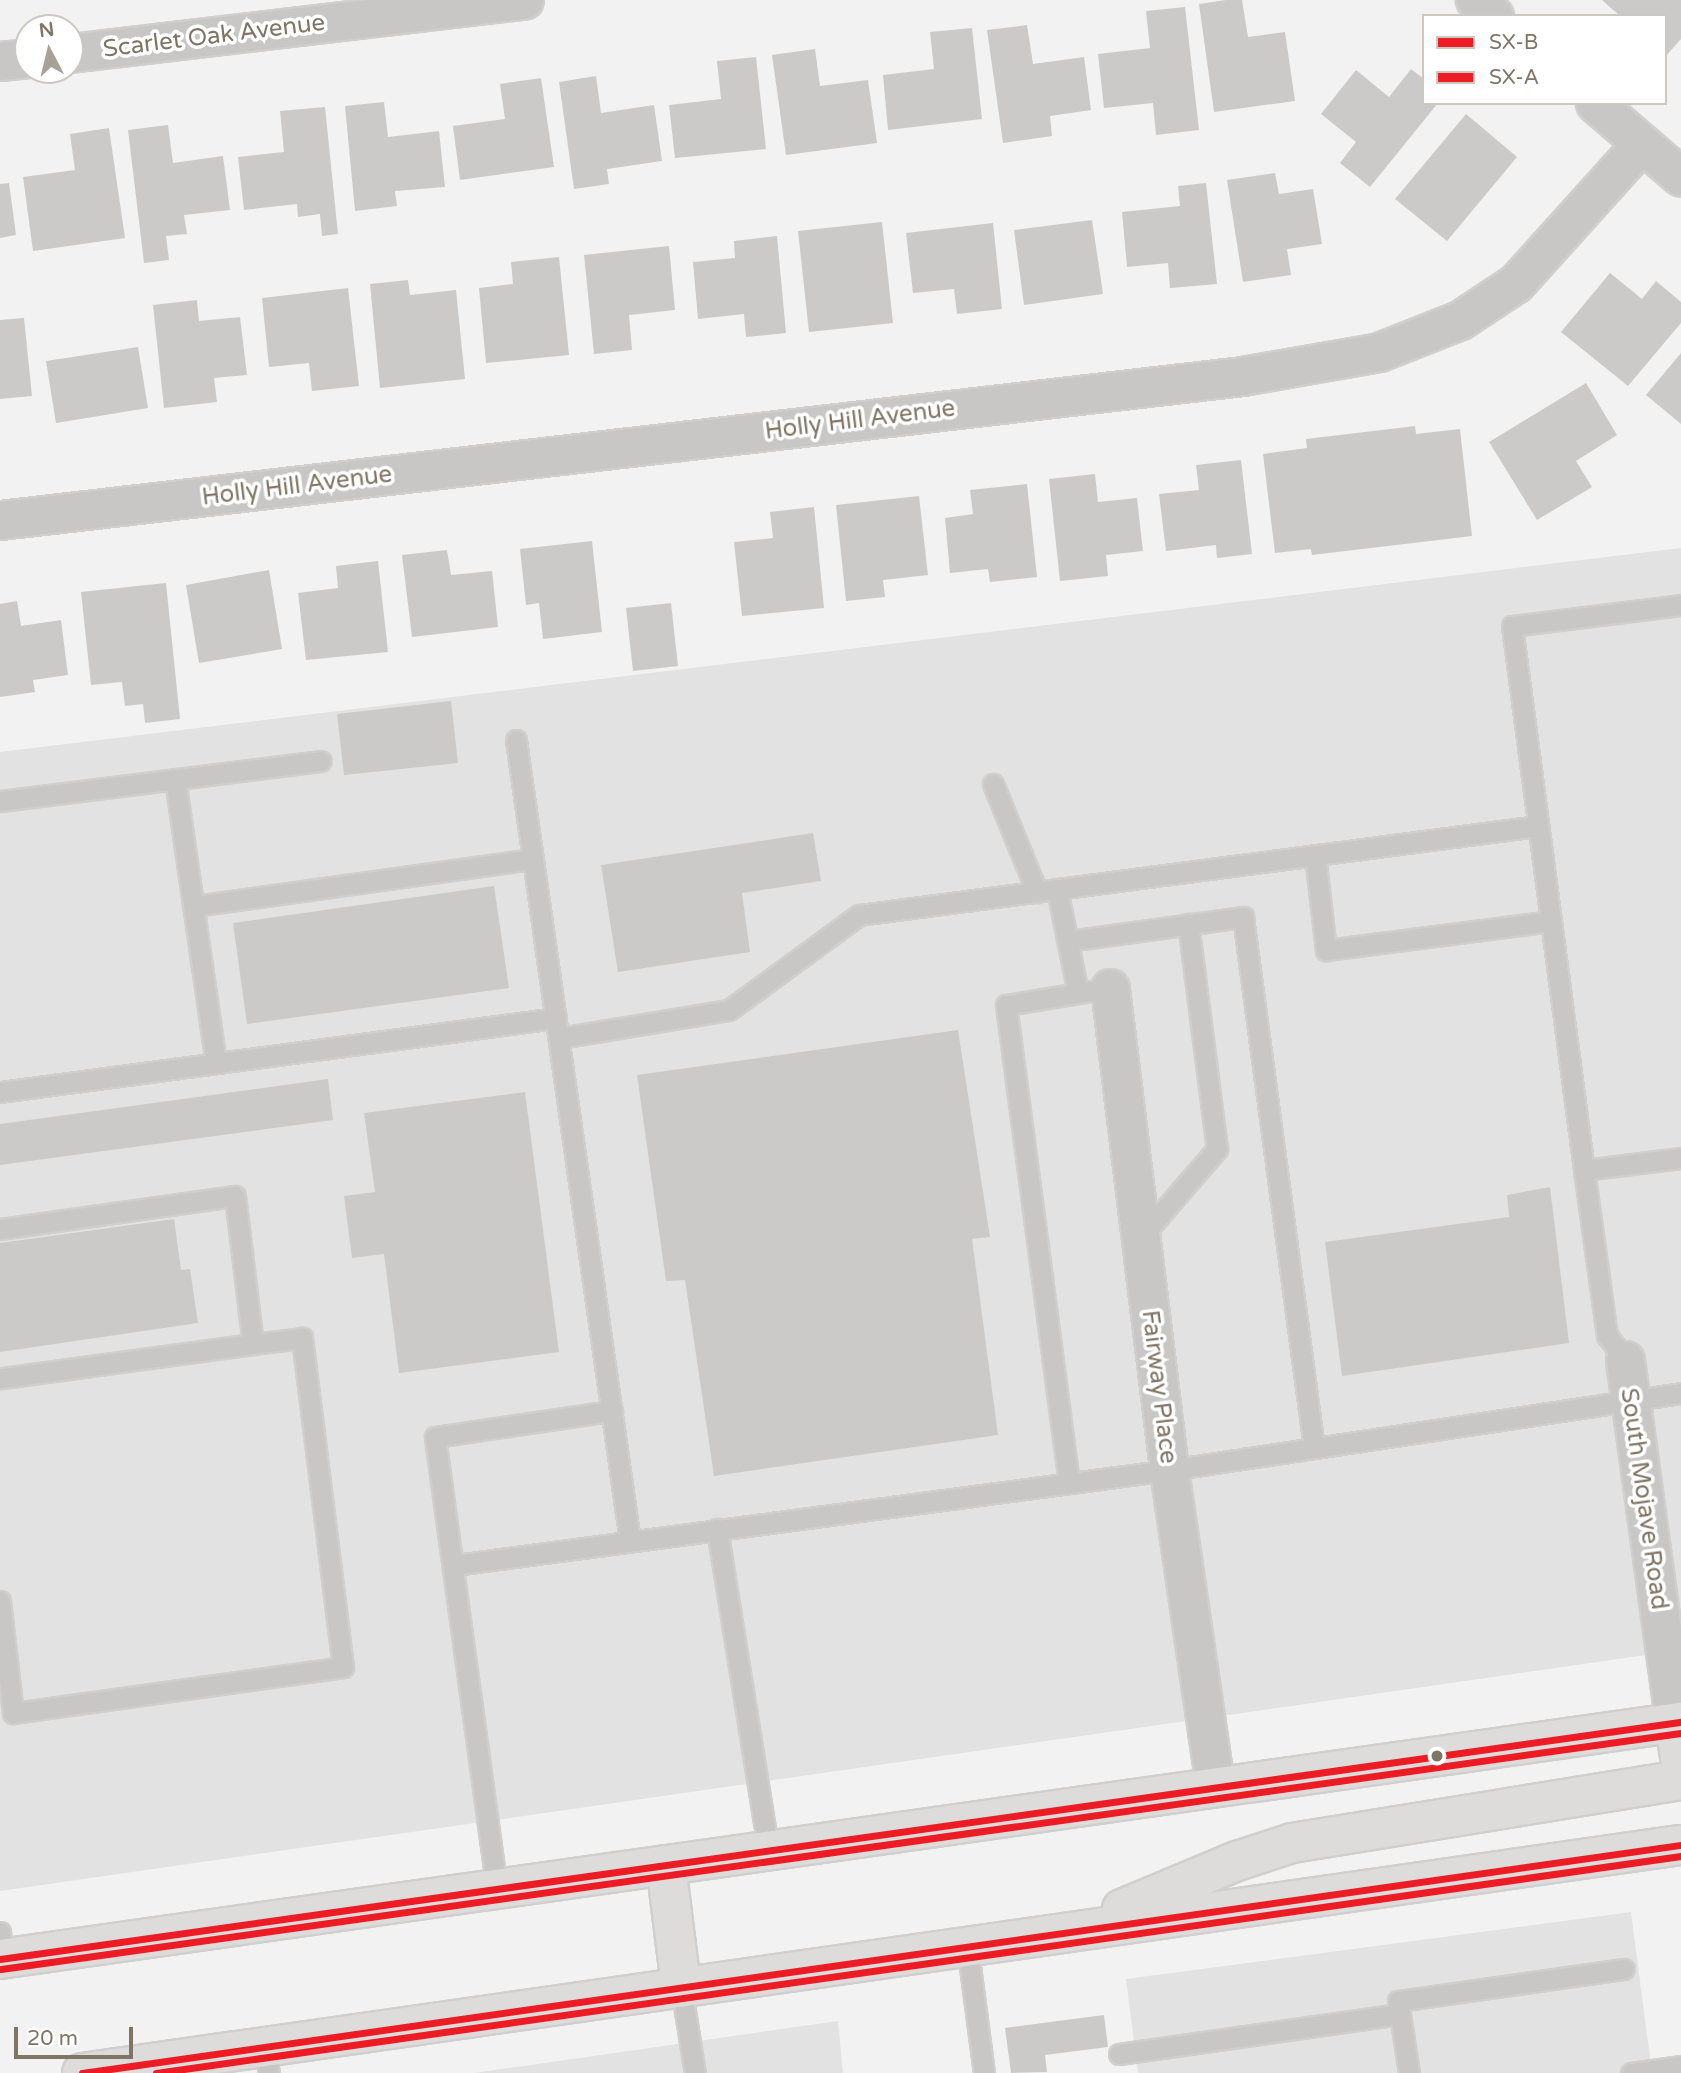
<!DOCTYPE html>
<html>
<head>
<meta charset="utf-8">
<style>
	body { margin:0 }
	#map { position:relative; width:1681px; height:2073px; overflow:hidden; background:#f2f2f3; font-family:"Varela Round",sans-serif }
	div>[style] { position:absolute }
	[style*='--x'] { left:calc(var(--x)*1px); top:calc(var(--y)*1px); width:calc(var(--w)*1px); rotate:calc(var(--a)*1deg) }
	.built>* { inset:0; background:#e3e2e2 }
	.building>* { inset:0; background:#cccac9 }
	.roads { filter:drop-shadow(2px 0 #d0cfce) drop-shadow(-2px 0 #d0cfce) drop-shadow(0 2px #d0cfce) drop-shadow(0 -2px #d0cfce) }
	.lane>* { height:19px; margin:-9.5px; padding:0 9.5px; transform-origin:9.5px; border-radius:9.5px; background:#c8c7c5 }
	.street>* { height:37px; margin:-18.5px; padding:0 18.5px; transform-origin:18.5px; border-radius:18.5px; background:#c8c7c5 }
	.secondary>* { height:38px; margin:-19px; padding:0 19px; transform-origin:19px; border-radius:19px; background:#dddcdb }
	.primary>* { height:38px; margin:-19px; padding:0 19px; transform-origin:19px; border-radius:19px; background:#dddcdb }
	.bus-1>* { height:7px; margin:-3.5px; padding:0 3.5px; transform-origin:3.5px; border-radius:3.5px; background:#ed1c24 }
	.bus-2>* { height:7px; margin:-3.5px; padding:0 3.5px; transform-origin:3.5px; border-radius:3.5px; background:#ed1c24 }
	.dots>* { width:19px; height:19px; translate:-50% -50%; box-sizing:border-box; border:4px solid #fff; border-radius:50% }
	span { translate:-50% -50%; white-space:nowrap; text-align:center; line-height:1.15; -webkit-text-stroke:7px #fff; paint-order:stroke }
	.street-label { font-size:24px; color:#807565 }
	.legend { position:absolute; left:1422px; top:14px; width:245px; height:91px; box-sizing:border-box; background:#fff; border:2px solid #ccc8c1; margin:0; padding:9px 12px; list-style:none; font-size:21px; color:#807565 }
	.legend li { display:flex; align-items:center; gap:14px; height:35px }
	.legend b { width:35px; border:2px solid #ccc8c1 }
	.north { position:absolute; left:14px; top:14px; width:70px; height:70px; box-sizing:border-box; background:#fff; border:2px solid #ccc8c1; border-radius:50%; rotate:353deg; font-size:19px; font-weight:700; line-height:28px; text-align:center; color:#807565 }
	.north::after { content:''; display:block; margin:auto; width:24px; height:32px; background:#a8a197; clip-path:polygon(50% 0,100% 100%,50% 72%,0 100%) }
	.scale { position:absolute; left:14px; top:2027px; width:119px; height:32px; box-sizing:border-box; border:4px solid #807565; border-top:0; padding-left:9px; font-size:21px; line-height:24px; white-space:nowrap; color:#807565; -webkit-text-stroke:5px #fff; paint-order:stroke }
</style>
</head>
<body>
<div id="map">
	<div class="built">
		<div style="clip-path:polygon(1681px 548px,1681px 1650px,0 1891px,0 752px)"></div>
		<div style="clip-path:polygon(1631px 1912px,1652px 2073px,1138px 2073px,1126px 1979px)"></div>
		<div style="clip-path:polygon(838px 2021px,843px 2073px,474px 2073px)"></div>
	</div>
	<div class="building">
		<div style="clip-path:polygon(1226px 0,1242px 0,1248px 37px,1285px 32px,1295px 101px,1214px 112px,1199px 4px)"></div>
		<div style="clip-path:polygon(1602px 0,1681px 0,1681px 39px,1665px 57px,1665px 16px,1620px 16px)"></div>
		<div style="clip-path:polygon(1185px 7px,1199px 130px,1156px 135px,1153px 103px,1104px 108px,1098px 54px,1150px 48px,1146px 11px)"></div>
		<div style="clip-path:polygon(1027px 25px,1033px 64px,1084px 57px,1091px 110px,1050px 116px,1052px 136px,1003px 143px,987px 30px)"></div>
		<div style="clip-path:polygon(972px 28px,982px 119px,888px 130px,883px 75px,934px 69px,930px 32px)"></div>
		<div style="clip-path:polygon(815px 49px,820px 86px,868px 80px,877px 143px,786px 155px,772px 55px)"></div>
		<div style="clip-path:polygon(756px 57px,766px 149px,675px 158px,669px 105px,721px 99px,717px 61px)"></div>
		<div style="clip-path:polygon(1411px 69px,1424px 79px,1424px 103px,1438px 103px,1370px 187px,1340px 163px,1356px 142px,1321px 114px,1356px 70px,1389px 97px)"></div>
		<div style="clip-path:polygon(596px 76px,601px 113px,654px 105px,662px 161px,607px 169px,609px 184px,574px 189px,559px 82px)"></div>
		<div style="clip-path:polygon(541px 78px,554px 167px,460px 180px,453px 126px,505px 119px,500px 84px)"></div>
		<div style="clip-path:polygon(384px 102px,388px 137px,439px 131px,445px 187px,395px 191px,397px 206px,355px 211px,345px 106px)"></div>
		<div style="clip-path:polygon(325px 107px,338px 234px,322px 236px,320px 214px,298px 217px,297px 204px,244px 210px,238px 157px,284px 152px,280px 111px)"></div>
		<div style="clip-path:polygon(1466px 114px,1517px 157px,1447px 241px,1395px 199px)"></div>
		<div style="clip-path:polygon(168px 125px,173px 163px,223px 156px,230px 210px,184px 215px,187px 234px,166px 236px,169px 260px,144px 263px,128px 130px)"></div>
		<div style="clip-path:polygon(109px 128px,125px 238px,33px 251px,23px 177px,75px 170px,70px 134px)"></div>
		<div style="clip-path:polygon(1275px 173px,1279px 194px,1313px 189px,1322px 244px,1287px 249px,1291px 275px,1243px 282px,1227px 180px)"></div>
		<div style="clip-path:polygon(9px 183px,16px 235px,0 238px,0 184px)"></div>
		<div style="clip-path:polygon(1206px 183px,1217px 284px,1170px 288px,1168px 263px,1127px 267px,1122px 212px,1180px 206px,1178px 186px)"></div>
		<div style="clip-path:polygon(1092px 220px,1103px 294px,1024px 305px,1014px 230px)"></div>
		<div style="clip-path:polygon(882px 222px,893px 323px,809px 332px,798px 231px)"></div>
		<div style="clip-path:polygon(993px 223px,1002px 309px,957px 314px,954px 289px,913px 293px,906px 233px)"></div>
		<div style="clip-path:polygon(777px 236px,786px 333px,746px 337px,744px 314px,698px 319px,693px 262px,735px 258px,734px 241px)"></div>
		<div style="clip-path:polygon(669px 246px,675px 310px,629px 315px,632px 350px,594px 354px,584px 255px)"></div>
		<div style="clip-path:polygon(559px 257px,569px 355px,486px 363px,479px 288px,513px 284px,511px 262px)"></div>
		<div style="clip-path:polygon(1610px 273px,1642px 299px,1656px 281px,1681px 302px,1681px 323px,1628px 386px,1561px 332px)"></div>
		<div style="clip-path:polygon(408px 280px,410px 295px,456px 290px,465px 379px,380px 388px,370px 284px)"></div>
		<div style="clip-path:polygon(348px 288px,359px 386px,312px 391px,309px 363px,269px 367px,262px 298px)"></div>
		<div style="clip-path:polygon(197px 300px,199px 321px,240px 317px,247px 375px,214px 378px,217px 402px,164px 408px,153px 305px)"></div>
		<div style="clip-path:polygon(24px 318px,32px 396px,0 399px,0 320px)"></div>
		<div style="clip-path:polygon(138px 347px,148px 408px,56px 423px,46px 361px)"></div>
		<div style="clip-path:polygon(1681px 353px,1681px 424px,1646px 395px)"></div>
		<div style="clip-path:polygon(1586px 383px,1617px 435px,1576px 461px,1592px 487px,1537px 520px,1489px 442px)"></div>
		<div style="clip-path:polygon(1415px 426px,1416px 434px,1460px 429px,1472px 536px,1312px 555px,1311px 549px,1275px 553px,1263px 454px,1307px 448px,1306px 439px)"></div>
		<div style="clip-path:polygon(1241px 460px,1252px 554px,1217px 558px,1216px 545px,1166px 551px,1159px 494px,1199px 490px,1196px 465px)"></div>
		<div style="clip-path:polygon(1095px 474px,1098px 502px,1137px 498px,1143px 551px,1106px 555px,1108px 576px,1060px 581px,1049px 479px)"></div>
		<div style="clip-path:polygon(1027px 484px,1037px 577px,990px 582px,988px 569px,950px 573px,945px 518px,973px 514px,970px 490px)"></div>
		<div style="clip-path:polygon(919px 496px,928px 575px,883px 580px,885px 597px,846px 601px,836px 505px)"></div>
		<div style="clip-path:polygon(814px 507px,824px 608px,742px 616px,734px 542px,773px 538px,770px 512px)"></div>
		<div style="clip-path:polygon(592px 541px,602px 632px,543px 639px,539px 603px,526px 605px,520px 549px)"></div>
		<div style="clip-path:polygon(447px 550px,451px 575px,492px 571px,498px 627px,412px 637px,402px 555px)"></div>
		<div style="clip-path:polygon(378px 561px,388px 652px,306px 660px,298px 593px,338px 588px,336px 566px)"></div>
		<div style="clip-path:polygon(269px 570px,282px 649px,199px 663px,186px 585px)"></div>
		<div style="clip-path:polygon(166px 583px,180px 719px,145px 723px,143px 704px,125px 706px,122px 682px,91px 685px,81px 592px)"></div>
		<div style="clip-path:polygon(17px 601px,21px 626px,61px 620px,68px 675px,33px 680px,35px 692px,0 697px,0 604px)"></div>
		<div style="clip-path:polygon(671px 603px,678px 666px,633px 671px,626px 608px)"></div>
		<div style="clip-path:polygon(451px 701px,458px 763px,344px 775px,337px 714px)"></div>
		<div style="clip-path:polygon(813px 833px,821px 881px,742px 893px,750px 952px,618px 972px,601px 865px)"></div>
		<div style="clip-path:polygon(494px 886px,509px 988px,247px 1024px,233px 923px)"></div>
		<div style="clip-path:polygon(958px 1030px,990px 1237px,972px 1239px,998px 1435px,714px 1476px,685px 1280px,666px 1281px,637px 1075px)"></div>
		<div style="clip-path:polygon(328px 1079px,333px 1120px,0 1165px,0 1124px)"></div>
		<div style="clip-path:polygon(525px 1092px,559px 1352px,399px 1373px,384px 1254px,352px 1258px,344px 1196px,375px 1192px,364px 1113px)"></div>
		<div style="clip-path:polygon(1550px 1187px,1569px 1343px,1342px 1376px,1325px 1242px,1509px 1217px,1507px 1195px)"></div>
		<div style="clip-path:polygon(174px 1219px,181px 1270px,190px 1269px,198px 1323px,0 1352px,0 1243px)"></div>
		<div style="clip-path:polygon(1104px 2015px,1108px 2047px,1045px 2055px,1047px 2072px,1011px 2073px,1005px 2028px)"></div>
	</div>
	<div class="roads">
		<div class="lane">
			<div style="--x:1681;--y:605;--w:170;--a:172.9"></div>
			<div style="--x:1512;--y:626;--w:549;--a:82.46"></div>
			<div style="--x:1584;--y:1170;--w:98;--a:-7.1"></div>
			<div style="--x:516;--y:740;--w:809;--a:81.9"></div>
			<div style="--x:175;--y:779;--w:287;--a:81.8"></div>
			<div style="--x:993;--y:784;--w:117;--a:67.8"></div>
			<div style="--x:0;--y:801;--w:323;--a:-7.1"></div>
			<div style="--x:1315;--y:855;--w:96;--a:83.4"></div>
			<div style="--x:1326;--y:950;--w:227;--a:-7.3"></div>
			<div style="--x:1057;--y:889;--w:106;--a:78.6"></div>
			<div style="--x:194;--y:906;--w:342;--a:-7.9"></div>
			<div style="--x:1067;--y:941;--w:178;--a:-7.8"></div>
			<div style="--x:1243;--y:917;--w:536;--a:82.38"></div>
			<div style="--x:559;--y:1038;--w:172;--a:-9.4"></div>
			<div style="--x:729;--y:1010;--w:161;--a:-36.2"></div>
			<div style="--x:859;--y:915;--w:685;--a:-7.47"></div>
			<div style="--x:0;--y:1092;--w:561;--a:-7.58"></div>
			<div style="--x:1584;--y:1170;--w:167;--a:82.1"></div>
			<div style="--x:1607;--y:1335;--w:31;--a:54"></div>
			<div style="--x:0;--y:1229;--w:237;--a:-8"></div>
			<div style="--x:235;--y:1196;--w:149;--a:83.1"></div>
			<div style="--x:253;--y:1344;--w:255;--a:172.3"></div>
			<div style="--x:1140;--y:1238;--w:118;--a:-49.1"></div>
			<div style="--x:1217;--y:1149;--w:227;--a:-97.3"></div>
			<div style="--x:1069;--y:1483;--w:482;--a:-97.5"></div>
			<div style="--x:1006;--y:1005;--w:105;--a:-9.3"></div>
			<div style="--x:717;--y:1529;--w:324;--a:80.9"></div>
			<div style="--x:455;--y:1565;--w:720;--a:-7.58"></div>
			<div style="--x:1169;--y:1470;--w:518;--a:-8.55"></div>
			<div style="--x:0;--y:1601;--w:113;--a:83.4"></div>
			<div style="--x:13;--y:1713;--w:333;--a:-7.9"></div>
			<div style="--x:343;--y:1667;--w:332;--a:-97.1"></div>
			<div style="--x:302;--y:1338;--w:49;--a:173"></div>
			<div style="--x:497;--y:1890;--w:457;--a:-97.8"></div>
			<div style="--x:435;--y:1437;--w:179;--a:-8.4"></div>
			<div style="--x:0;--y:1932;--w:27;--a:84"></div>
			<div style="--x:967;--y:1944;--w:130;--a:82.5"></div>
			<div style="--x:681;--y:1986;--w:88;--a:80.9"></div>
			<div style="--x:265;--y:2046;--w:27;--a:82"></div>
			<div style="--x:1119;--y:2054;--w:284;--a:-8.1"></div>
			<div style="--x:1409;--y:2073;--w:73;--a:-98.7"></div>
			<div style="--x:1398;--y:2001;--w:228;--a:-8.1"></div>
			<div style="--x:1631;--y:2073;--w:50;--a:-8"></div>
		</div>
		<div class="street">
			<div style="--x:1475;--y:0;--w:25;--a:40"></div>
			<div style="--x:70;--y:53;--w:457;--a:-6.7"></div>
			<div style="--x:0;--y:61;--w:28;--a:-6"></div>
			<div style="--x:1595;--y:103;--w:113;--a:40.7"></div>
			<div style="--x:0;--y:520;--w:1250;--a:-6.61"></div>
			<div style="--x:1242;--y:376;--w:139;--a:-9.9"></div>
			<div style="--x:1379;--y:352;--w:87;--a:-21.6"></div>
			<div style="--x:1460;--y:320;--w:67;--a:-33.5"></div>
			<div style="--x:1516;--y:283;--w:188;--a:-48"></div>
			<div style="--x:1110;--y:988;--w:486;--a:83"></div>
			<div style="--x:1169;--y:1470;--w:318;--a:81.7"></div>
			<div style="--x:1625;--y:1360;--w:366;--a:82.2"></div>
		</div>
		<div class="secondary">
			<div style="--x:1675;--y:1723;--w:41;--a:81.7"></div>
		</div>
		<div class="primary">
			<div style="--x:666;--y:1865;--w:122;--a:82.9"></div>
			<div style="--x:1122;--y:1909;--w:125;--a:-22.7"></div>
			<div style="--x:1237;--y:1861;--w:58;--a:-18.1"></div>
			<div style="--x:1292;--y:1843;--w:394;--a:-9.2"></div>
			<div style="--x:0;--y:1959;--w:1698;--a:-8.03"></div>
			<div style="--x:82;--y:2073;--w:1615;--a:-8.12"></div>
		</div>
	</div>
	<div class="bus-1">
		<div style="--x:0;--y:1959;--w:1698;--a:-8.03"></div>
		<div style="--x:82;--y:2073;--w:1615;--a:-8.12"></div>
	</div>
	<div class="bus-2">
		<div style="--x:1;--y:1969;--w:1696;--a:-8"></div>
		<div style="--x:156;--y:2073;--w:1540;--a:-8.1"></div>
	</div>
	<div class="dots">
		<div style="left:1437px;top:1756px;background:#807565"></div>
	</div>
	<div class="street-label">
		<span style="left:214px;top:36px;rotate:-7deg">Scarlet Oak Avenue</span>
		<span style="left:860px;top:420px;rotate:-7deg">Holly Hill Avenue</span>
		<span style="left:297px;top:486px;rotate:-7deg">Holly Hill Avenue</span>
		<span style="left:1159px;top:1387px;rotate:83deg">Fairway Place</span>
		<span style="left:1644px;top:1499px;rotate:82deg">South Mojave Road</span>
	</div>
	<ul class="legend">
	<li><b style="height:9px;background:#ed1c24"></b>SX-B</li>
	<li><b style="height:9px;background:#ed1c24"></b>SX-A</li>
	</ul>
	<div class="north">N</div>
	<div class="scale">20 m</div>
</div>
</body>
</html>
